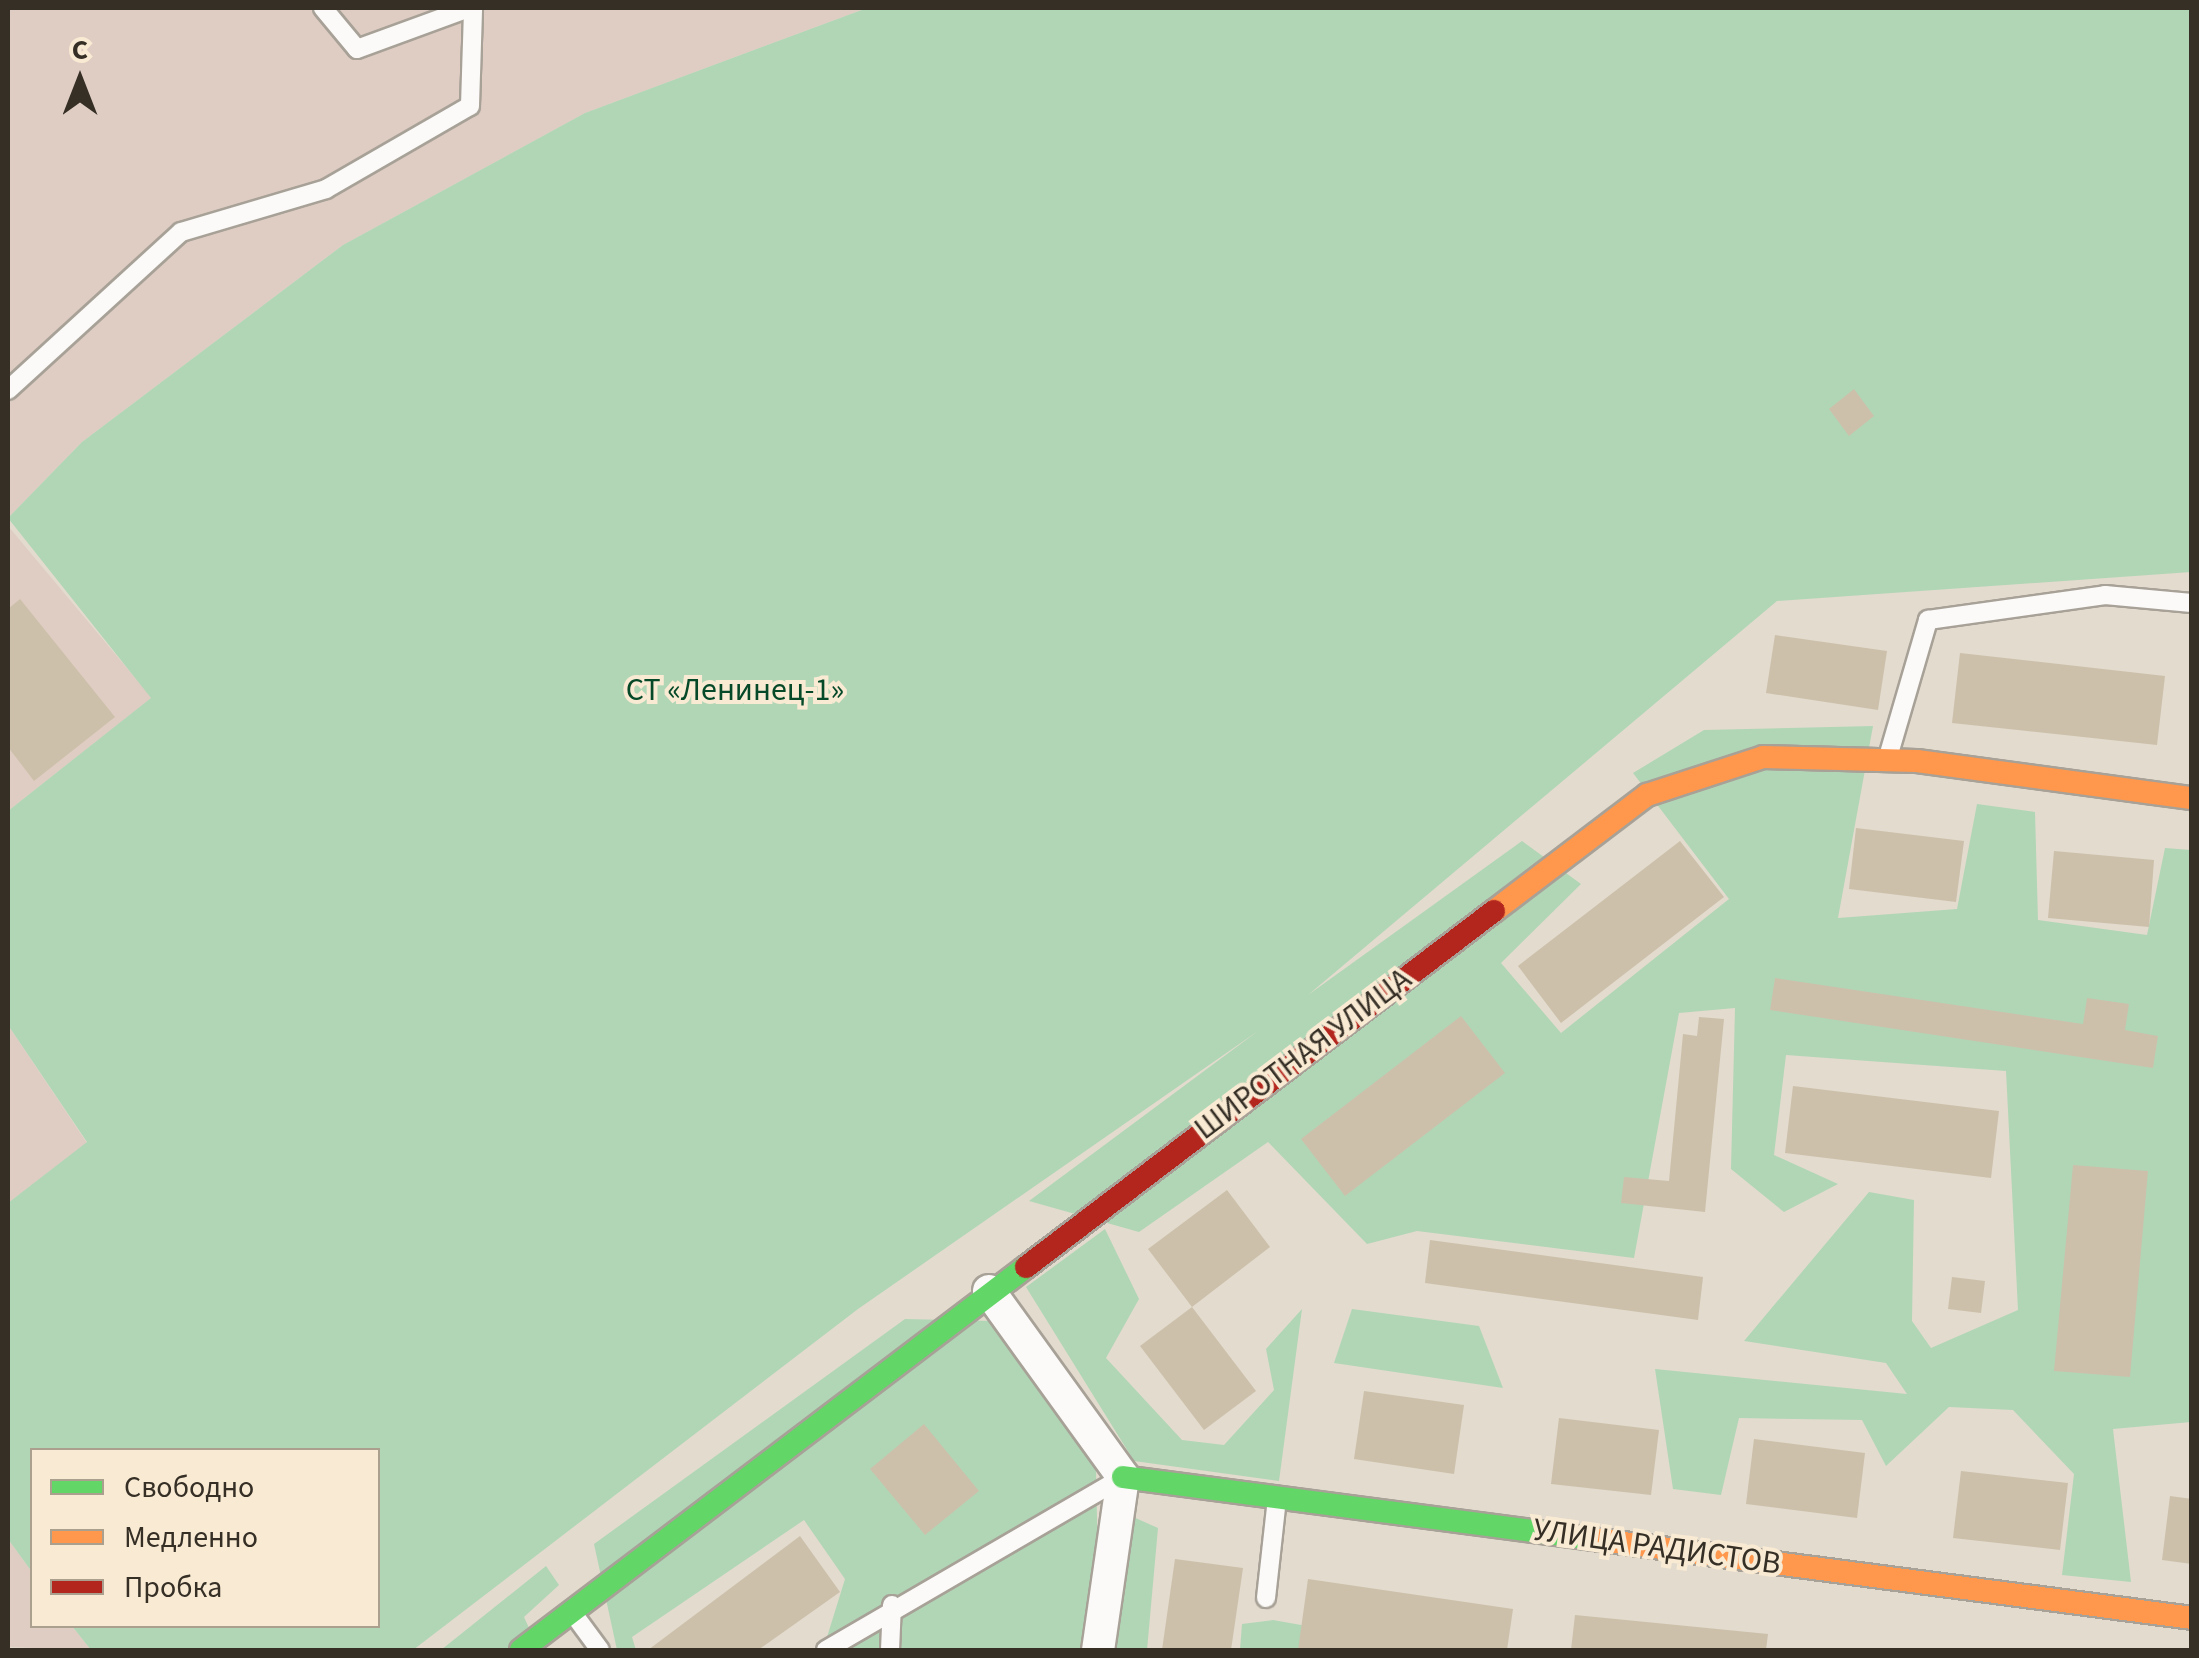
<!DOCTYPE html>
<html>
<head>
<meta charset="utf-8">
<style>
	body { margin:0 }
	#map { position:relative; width:2199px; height:1658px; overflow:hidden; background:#e3dbce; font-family:"Source Sans 3",sans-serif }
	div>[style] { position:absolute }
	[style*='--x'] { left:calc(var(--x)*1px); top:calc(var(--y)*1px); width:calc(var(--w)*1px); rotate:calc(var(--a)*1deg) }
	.industrial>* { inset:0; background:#dfcdc3 }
	.green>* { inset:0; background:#b1d6b6 }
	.building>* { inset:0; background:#ccc0aa }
	.roads { filter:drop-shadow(2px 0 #a7a197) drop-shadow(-2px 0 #a7a197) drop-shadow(0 2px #a7a197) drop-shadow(0 -2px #a7a197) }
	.lane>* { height:18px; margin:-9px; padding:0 9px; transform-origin:9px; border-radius:9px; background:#fbfaf8 }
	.street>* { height:32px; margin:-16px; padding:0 16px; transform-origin:16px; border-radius:16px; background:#fbfaf8 }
	.fast>* { height:22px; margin:-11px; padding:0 11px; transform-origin:11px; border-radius:11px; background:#63d668 }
	.slow>* { height:22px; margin:-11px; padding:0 11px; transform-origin:11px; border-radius:11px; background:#ff974d }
	.jam>* { height:22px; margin:-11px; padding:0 11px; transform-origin:11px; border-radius:11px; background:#b3261e }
	span { translate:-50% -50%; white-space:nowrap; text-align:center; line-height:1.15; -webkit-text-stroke:8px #f9ead3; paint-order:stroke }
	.park-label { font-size:32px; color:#054928 }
	.street-label { font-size:32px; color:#352f26 }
	.frame { position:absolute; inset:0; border:10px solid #352f26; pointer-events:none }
	.legend { position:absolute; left:30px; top:1448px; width:350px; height:180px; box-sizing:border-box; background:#f9ead3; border:2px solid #ab9f8e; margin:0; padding:12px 18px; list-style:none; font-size:30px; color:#352f26 }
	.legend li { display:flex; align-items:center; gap:20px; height:50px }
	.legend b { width:50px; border:2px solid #ab9f8e }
	.north { position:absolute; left:30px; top:30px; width:100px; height:100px; -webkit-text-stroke:8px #f9ead3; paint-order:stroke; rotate:0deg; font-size:28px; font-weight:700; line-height:40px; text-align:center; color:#352f26 }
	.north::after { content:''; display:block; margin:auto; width:35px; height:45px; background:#352f26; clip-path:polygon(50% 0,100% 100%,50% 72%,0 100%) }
</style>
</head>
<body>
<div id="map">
	<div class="industrial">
		<div style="clip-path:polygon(8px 8px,867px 8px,585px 113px,343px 245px,82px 442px,8px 518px)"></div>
		<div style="clip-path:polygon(8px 526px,152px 698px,8px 811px)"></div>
		<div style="clip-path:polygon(8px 1025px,87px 1143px,8px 1203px)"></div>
		<div style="clip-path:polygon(8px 1539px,32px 1572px,32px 1626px,72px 1626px,91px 1650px,8px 1647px)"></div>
	</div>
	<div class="green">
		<div style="clip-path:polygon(867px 8px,2191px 8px,2191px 572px,1777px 601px,1308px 995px,1522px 841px,1581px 884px,1501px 963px,1561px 1033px,1729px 899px,1633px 773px,1704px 730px,1873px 726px,1838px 918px,1957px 909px,1977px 804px,2035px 812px,2038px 920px,2147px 935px,2165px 848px,2191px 850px,2191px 1422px,2113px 1429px,2131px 1582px,2062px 1575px,2074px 1474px,2013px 1410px,1949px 1407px,1886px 1466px,1862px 1420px,1739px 1418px,1721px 1495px,1673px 1489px,1655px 1369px,1907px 1394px,1886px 1363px,1744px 1341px,1869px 1192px,1914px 1200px,1912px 1321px,1931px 1348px,2018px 1310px,2006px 1071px,1786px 1055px,1774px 1155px,1838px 1184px,1784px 1212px,1731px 1169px,1735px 1008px,1679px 1013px,1634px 1258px,1417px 1231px,1367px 1244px,1268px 1142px,1139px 1232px,1029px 1201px,1258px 1031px,858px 1309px,413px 1650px,91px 1650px,72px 1626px,378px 1626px,378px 1450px,32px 1450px,32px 1572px,8px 1539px,8px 1203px,87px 1142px,8px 1025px,8px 811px,151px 698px,8px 518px,82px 442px,343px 245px,585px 113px)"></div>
		<div style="clip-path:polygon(1105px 1229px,1139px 1299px,1106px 1358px,1182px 1440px,1224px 1445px,1274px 1390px,1266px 1349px,1302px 1309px,1279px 1481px,1134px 1461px,1026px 1287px)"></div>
		<div style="clip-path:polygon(1352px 1309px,1479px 1326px,1503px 1388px,1334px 1363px)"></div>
		<div style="clip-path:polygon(905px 1319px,991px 1321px,1096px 1469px,1098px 1570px,1083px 1650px,823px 1650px,845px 1579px,804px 1520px,632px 1637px,636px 1650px,617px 1650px,594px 1544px)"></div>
		<div style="clip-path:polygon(1131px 1516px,1158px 1528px,1147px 1650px,1113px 1650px)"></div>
		<div style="clip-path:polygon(546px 1566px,559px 1585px,524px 1617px,539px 1650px,441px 1650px)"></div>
		<div style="clip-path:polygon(1273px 1620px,1442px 1650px,1240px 1650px,1242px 1624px)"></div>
	</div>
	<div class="building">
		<div style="clip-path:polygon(1854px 389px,1874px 416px,1849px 436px,1829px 409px)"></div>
		<div style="clip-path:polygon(20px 599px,115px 717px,34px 781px,8px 747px,8px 609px)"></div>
		<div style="clip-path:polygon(1775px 635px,1887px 651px,1878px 710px,1766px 693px)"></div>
		<div style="clip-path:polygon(1960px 653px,2165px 676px,2157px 745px,1952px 723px)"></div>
		<div style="clip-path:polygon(1856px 828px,1964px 841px,1956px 902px,1849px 889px)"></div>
		<div style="clip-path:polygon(1680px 841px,1724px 897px,1561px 1023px,1518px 966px)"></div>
		<div style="clip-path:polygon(2054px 851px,2154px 860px,2149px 927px,2048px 918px)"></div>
		<div style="clip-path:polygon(1775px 978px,2083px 1024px,2087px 998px,2129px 1004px,2125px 1030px,2158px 1036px,2153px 1068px,1770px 1010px)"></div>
		<div style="clip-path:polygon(1461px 1016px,1505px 1073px,1345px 1196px,1301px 1139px)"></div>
		<div style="clip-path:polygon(1699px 1017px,1724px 1019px,1705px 1212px,1621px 1203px,1624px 1177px,1669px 1181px,1683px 1034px,1697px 1036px)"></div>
		<div style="clip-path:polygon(1793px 1086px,1999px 1111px,1991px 1178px,1785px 1153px)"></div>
		<div style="clip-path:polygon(2073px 1165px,2148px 1171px,2130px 1377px,2054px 1371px)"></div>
		<div style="clip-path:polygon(1227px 1190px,1270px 1247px,1192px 1307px,1148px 1249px)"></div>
		<div style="clip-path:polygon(1430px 1240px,1703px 1277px,1698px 1320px,1425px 1283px)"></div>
		<div style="clip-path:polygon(1952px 1277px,1985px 1281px,1981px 1313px,1948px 1309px)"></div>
		<div style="clip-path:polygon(1192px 1307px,1256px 1391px,1204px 1430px,1140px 1346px)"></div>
		<div style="clip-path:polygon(1364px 1391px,1464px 1405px,1454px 1474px,1354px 1459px)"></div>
		<div style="clip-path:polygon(1559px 1418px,1659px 1430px,1651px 1495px,1551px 1484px)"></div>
		<div style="clip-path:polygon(924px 1424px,979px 1491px,925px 1535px,870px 1469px)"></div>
		<div style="clip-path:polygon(1754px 1439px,1865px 1453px,1857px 1518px,1746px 1504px)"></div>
		<div style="clip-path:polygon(1961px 1471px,2068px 1483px,2060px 1550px,1953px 1538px)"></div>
		<div style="clip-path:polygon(2170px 1496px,2192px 1499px,2192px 1564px,2162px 1560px)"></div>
		<div style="clip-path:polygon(800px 1536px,840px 1592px,758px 1650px,648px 1650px)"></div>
		<div style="clip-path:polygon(1175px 1559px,1243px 1568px,1231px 1650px,1162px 1650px)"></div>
		<div style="clip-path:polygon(1308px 1579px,1513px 1609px,1507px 1650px,1298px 1650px)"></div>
		<div style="clip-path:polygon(1575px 1615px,1768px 1634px,1766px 1650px,1571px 1650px)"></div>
	</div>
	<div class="roads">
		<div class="lane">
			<div style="--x:323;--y:8;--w:53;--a:50.3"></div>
			<div style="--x:357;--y:49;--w:119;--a:-20.1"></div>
			<div style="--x:8;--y:390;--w:234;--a:-42.4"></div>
			<div style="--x:181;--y:232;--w:151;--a:-16.5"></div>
			<div style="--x:326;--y:189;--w:166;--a:-30"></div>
			<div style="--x:470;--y:106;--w:98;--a:-88.2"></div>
			<div style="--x:1888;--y:757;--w:143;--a:-73.7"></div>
			<div style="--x:1928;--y:620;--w:179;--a:-8"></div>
			<div style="--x:2105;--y:595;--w:87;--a:5.3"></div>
			<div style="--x:1266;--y:1598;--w:100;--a:-83.7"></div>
			<div style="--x:572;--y:1612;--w:47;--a:53.6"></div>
			<div style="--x:826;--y:1650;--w:344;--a:-30.2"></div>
			<div style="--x:890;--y:1650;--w:45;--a:-87.5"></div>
		</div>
		<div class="street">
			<div style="--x:989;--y:1291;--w:229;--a:54.2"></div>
			<div style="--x:1123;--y:1477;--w:175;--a:98.2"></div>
		</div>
		<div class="fast">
			<div style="--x:1123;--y:1477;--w:474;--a:7.5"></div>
			<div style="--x:521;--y:1650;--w:634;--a:-37.18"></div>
		</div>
		<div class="slow">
			<div style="--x:1494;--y:911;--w:192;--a:-37.2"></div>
			<div style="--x:1647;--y:795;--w:122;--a:-18.1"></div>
			<div style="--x:1763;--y:757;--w:154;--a:1.5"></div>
			<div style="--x:1917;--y:761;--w:277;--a:7.7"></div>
			<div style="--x:1593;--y:1539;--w:604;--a:7.51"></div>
		</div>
		<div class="jam">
			<div style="--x:1026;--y:1267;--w:588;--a:-37.26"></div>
		</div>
	</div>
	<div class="park-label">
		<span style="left:735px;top:690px">СТ «Ленинец-1»</span>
	</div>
	<div class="street-label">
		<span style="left:1303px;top:1054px;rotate:-37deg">ШИРОТНАЯ УЛИЦА</span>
		<span style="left:1657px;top:1547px;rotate:8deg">УЛИЦА РАДИСТОВ</span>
	</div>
	<div class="frame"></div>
	<ul class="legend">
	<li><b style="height:12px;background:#63d668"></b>Свободно</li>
	<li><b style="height:12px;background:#ff974d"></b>Медленно</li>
	<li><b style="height:12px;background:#b3261e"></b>Пробка</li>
	</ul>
	<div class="north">С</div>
</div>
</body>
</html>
